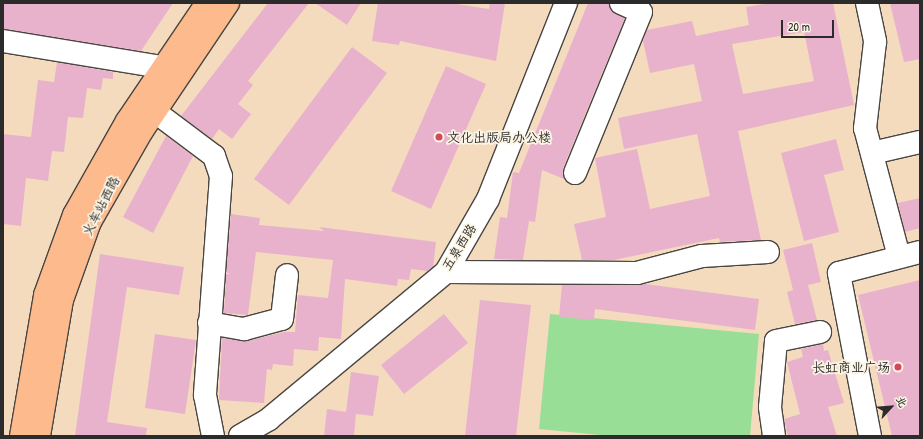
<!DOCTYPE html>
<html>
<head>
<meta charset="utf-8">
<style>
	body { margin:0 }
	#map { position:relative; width:923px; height:439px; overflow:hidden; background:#f4dbbe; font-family:"Patrick Hand","LXGW WenKai TC",sans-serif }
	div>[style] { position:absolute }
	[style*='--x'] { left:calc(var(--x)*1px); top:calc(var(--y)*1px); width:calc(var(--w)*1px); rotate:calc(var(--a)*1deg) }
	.green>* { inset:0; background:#99de96 }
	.building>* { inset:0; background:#e8b2cc }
	.roads { filter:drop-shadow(1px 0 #494541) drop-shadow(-1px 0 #494541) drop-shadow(0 1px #494541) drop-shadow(0 -1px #494541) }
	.minor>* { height:22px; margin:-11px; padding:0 11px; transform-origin:11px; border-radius:11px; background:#fff }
	.major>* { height:22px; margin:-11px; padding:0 11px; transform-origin:11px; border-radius:11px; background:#fcba8d }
	.dots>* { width:11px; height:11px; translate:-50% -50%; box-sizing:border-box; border:2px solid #fcf5e5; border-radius:50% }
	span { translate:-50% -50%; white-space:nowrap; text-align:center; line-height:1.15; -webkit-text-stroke:3.5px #fcf5e5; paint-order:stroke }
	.poi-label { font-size:13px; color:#2b2b2b }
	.left { translate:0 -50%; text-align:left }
	.right { translate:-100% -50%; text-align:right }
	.street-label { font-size:13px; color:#2b2b2b }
	.frame { position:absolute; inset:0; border:4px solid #2b2b2b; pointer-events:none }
	.north { position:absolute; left:871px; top:387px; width:40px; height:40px; -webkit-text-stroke:3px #fcf5e5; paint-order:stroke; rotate:64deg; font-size:11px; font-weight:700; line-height:16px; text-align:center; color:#2b2b2b }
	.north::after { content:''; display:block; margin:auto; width:14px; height:18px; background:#2b2b2b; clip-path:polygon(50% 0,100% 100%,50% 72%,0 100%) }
	.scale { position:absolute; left:781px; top:20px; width:53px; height:18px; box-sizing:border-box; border:2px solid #2b2b2b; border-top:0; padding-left:5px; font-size:12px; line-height:14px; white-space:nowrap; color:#2b2b2b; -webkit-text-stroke:3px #fcf5e5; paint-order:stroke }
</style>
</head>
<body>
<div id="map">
	<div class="green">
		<div style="clip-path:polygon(550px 314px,759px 334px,750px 436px,610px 436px,539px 429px)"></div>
	</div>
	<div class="building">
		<div style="clip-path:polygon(3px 3px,173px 3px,141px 51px,3px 29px)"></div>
		<div style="clip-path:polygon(268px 3px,309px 3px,248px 81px,253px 85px,238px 104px,251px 114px,232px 139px,219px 129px,212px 139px,181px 116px)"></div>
		<div style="clip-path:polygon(315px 3px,361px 3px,347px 25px)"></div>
		<div style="clip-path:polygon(378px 3px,450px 3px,489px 9px,490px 3px,505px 3px,496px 61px,400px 41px,399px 45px,372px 41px)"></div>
		<div style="clip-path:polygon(588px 3px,609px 3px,611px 11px,625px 18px,563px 168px,564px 179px,542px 170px,535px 222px,529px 221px,523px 260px,494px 259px,500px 217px,507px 218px,513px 172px,519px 173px)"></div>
		<div style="clip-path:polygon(evenodd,771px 3px,833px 3px,854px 105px,738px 131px,761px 240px,720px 242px,719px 238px,614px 260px,582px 260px,574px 224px,606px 217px,595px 158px,637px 149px,650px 209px,710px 196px,697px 134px,624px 149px,618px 118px,702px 101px,694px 64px,650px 73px,643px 41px,647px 30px,692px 21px,696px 36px,749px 25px,746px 7px,771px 3px,804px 32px,814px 81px,743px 94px,732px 44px,804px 32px)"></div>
		<div style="clip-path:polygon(890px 3px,920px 3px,920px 59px,904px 62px)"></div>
		<div style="clip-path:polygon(352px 47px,387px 73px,289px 205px,254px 179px)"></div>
		<div style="clip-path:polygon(57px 62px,113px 72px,113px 79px,103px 78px,101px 90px,87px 88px,83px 118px,68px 117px,64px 152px,52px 151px,48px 181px,26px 178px,21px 226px,3px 224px,3px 134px,31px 137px,38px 80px,54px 82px)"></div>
		<div style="clip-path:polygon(446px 66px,486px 84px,431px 209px,391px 191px)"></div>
		<div style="clip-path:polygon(166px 136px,193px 156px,153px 233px,123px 217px)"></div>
		<div style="clip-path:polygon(836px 139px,844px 170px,824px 175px,839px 232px,804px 241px,781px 153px)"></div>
		<div style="clip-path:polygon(920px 198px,920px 228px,905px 232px,898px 203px)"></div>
		<div style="clip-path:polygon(231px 214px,260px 218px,259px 225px,324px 231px,319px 227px,436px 242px,433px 267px,427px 271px,411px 269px,409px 280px,398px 279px,397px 286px,345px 279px,341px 339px,319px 337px,318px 351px,294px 349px,293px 366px,273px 364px,272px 370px,267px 369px,264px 403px,219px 400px,222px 338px,247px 341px,284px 332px,295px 332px,298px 295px,328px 298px,333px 260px,256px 252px,248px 315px,224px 313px,226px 274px,230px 274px,226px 272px)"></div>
		<div style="clip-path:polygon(812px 243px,821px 282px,808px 285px,817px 320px,795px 324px,787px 292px,793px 290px,783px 250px)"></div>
		<div style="clip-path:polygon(100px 254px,184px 267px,179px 295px,127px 287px,107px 422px,147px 428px,146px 436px,75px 436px)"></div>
		<div style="clip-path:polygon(920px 280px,920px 436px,892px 436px,858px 295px)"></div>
		<div style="clip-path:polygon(645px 284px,759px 299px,755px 330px,595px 309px,594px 320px,559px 317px,562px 285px)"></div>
		<div style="clip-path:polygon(480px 300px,531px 305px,516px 436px,465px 436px)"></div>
		<div style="clip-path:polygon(444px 314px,468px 343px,404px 394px,381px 365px)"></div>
		<div style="clip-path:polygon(155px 334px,196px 340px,185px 414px,145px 408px)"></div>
		<div style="clip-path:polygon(823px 344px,824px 351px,828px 350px,844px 403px,828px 407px,837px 436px,788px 436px,784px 419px,800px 414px,787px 362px,803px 357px,801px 349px)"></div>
		<div style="clip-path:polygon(351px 372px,379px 376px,373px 416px,356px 414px,354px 436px,324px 436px,327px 409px,346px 412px)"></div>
	</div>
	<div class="roads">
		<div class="minor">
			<div style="--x:867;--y:3;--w:40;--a:78"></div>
			<div style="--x:875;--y:42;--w:87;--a:96.6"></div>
			<div style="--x:865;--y:128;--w:133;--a:75.2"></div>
			<div style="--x:3;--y:41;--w:161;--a:9.3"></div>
			<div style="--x:154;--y:111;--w:75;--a:36.9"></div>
			<div style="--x:214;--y:156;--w:21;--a:71"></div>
			<div style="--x:221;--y:176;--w:220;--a:94.2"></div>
			<div style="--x:205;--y:395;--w:42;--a:79"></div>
			<div style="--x:872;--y:153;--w:49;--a:-12.9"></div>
			<div style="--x:575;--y:173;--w:174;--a:-67.7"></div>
			<div style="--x:641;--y:12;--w:22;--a:-156"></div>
			<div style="--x:446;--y:272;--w:191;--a:0.3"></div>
			<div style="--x:637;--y:273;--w:67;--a:-14.7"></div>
			<div style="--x:702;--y:256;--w:66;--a:-3.5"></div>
			<div style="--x:209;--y:323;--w:36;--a:10"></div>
			<div style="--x:244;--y:329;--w:39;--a:-15"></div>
			<div style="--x:282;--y:319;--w:44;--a:-83.5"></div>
			<div style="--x:240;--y:436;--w:34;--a:-30"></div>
			<div style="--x:269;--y:419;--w:230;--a:-39.7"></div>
			<div style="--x:446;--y:272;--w:84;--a:-60.1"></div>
			<div style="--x:488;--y:199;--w:211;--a:-68.3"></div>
			<div style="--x:774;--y:436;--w:29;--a:-98"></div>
			<div style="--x:770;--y:407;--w:66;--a:-84.8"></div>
			<div style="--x:776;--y:341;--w:45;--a:-11.6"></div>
			<div style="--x:870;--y:436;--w:166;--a:-100.8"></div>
			<div style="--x:839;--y:273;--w:84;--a:-14.5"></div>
		</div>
		<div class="major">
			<div style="--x:21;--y:436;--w:143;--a:-80.3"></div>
			<div style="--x:45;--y:295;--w:85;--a:-70.1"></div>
			<div style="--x:74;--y:215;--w:108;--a:-60.6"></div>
			<div style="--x:127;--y:121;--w:143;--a:-55.9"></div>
			<div style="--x:39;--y:436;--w:138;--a:-80.4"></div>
			<div style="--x:62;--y:300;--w:83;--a:-70.3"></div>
			<div style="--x:90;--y:222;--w:105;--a:-60.3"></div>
			<div style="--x:142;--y:131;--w:154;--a:-56.1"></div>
		</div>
	</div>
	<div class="dots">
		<div style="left:439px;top:137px;background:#d1495b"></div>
		<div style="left:898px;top:367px;background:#d1495b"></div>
	</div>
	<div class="poi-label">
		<span class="left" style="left:447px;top:137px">文化出版局办公楼</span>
		<span class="right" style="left:890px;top:367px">长虹商业广场</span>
	</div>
	<div class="street-label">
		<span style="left:101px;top:206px;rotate:-63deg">火车站西路</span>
		<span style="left:459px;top:247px;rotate:-58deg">五泉西路</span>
	</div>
	<div class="frame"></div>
	<div class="north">北</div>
	<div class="scale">20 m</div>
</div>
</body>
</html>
